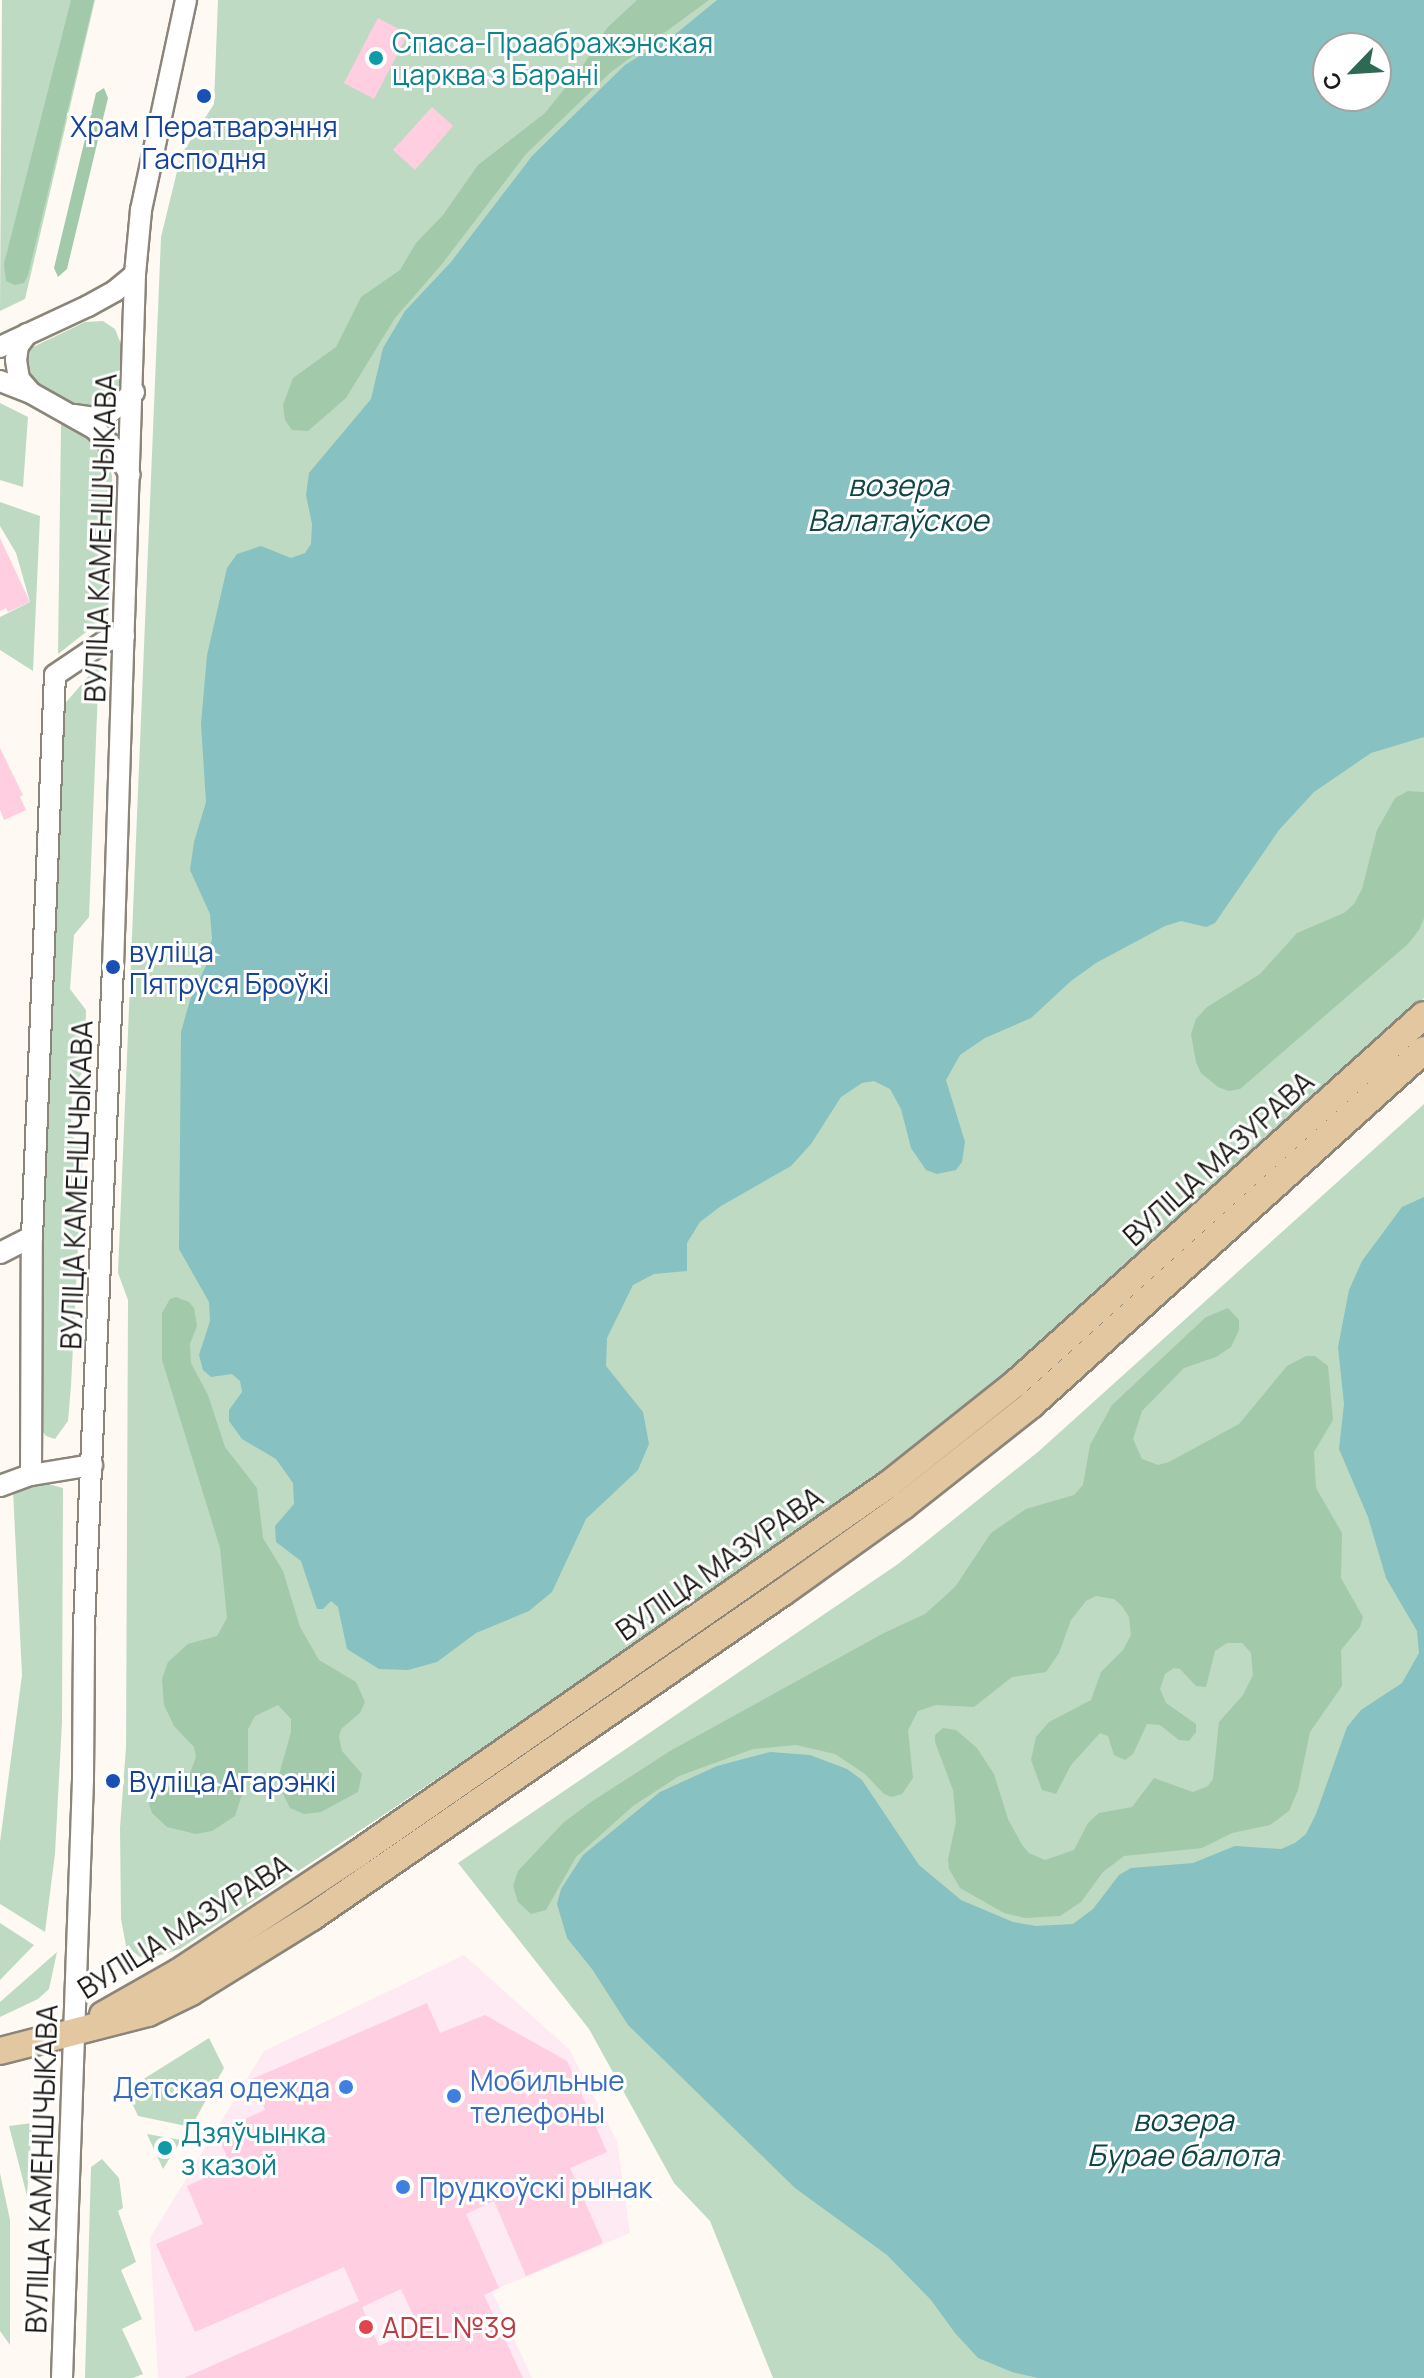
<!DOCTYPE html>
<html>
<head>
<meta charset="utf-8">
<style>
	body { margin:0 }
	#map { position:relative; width:1424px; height:2378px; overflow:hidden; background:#fefaf3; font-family:Manrope,sans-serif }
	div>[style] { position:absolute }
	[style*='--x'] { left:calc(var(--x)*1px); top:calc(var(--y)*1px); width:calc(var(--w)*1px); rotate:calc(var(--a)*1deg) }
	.commercial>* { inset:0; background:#feeaf3 }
	.green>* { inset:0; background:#bfdac3 }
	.forest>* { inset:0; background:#a2c9aa }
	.water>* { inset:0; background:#87c1c1 }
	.building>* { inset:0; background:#ffcee1 }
	.roads { filter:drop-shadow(2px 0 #8b857a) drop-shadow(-2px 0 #8b857a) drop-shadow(0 2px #8b857a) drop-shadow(0 -2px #8b857a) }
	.minor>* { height:20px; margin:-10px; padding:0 10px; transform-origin:10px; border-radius:10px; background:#fff }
	.major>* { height:26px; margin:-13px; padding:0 13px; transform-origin:13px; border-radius:13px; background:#e3c7a1 }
	.dots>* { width:22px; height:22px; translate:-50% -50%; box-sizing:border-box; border:4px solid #fff; border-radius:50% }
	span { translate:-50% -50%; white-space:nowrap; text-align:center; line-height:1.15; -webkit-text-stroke:6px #fff; paint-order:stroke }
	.culture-label { font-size:28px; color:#0d838f }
	.left { translate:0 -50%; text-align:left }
	.transit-label { font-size:28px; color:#164399 }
	.street-label { font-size:28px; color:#1c1a16 }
	.shop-label { font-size:28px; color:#366cbe }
	.right { translate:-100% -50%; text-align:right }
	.health-label { font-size:28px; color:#be3a42 }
	.water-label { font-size:30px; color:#114646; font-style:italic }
	.north { position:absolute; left:1312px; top:32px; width:80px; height:80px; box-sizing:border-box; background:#fff; border:2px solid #a4a3a2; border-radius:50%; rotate:245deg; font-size:22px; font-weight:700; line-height:32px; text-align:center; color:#1c1a16 }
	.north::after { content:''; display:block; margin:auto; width:28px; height:36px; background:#2d6953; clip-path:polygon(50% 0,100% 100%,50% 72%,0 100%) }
</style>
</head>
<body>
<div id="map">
	<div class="commercial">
		<div style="clip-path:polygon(464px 1955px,569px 2049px,617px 2141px,630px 2233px,492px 2291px,532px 2378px,158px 2378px,150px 2238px,264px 2051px)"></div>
	</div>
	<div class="green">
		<div style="clip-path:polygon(2px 0,95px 0,25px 299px,0 311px)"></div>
		<div style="clip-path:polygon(evenodd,218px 0,1424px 0,1424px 998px,1011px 1375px,829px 1513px,385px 1814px,180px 1949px,151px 1958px,140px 1957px,126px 1946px,121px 1919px,120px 1828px,126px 1747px,128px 1300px,118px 1273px,161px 237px,181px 155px,214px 104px,218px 0,1328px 48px,1376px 48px,1376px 96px,1328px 96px,1328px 48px)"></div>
		<div style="clip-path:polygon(103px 321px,115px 329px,121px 344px,121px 383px,113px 401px,96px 408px,85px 407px,63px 401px,30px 379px,26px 366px,31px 348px,85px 322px)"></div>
		<div style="clip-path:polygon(0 403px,28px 417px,23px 487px,0 480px)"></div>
		<div style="clip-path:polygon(61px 424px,94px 440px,108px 457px,112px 476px,108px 615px,58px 654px)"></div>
		<div style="clip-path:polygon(0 502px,40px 516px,33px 671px,0 650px,0 617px,30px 602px,16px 553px,0 526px)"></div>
		<div style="clip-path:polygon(99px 664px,89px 917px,74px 935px,70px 989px,86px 1010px,85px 1069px,72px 1087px,71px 1135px,83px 1148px,71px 1386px,68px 1421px,55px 1439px,46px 1436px,39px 1427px,38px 1339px,61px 708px)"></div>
		<div style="clip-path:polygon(1424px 1104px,1424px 2378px,773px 2378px,710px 2221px,674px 2183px,589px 2029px,458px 1863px,898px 1564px,1039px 1451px)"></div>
		<div style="clip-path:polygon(41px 1482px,63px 1488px,62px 1722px,55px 1854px,45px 1932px,0 1904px,0 1842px,22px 1675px,13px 1491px)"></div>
		<div style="clip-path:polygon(0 1923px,34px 1945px,0 1980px)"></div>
		<div style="clip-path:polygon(57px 1952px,49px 1989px,38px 1999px,0 2017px,0 2002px)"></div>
		<div style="clip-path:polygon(209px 2038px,224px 2068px,191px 2127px,138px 2116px,126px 2090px)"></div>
		<div style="clip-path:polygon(32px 2123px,27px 2196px,9px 2126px)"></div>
		<div style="clip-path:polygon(147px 2134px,181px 2140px,163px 2169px)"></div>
		<div style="clip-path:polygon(102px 2159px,119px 2178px,123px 2208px,118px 2211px,136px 2262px,121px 2270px,142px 2319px,122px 2329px,143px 2374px,133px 2378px,85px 2378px,91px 2167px)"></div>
		<div style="clip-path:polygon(0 2173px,10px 2220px,10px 2345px,0 2331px)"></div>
	</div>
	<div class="forest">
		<div style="clip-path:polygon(71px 0,94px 0,28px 275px,24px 283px,15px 285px,6px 281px,4px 264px)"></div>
		<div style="clip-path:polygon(637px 0,709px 0,611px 72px,526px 154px,442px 264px,395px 318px,346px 398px,308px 431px,292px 430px,285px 420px,283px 405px,293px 378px,336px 347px,361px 297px,400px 270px,416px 243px,443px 215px,478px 165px,545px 113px,582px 67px,607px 28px)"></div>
		<div style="clip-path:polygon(104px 88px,108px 98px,67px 269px,58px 277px,54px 268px,96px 93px)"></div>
		<div style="clip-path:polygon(1408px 791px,1424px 792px,1424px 918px,1419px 930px,1408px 944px,1240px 1089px,1229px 1091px,1218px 1087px,1201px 1073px,1196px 1062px,1191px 1034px,1196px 1019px,1207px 1007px,1260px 974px,1297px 933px,1344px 913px,1354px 904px,1362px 889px,1377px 830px,1395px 798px)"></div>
		<div style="clip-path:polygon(176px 1297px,189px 1302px,194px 1308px,197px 1326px,190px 1344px,191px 1363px,208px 1395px,225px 1447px,257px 1488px,263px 1538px,283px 1571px,300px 1627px,319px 1660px,356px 1682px,365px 1702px,360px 1713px,341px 1729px,339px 1737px,342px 1751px,362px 1774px,358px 1792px,321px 1812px,304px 1814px,290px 1808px,277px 1782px,291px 1732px,291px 1719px,278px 1705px,255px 1716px,248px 1729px,248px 1776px,235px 1816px,212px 1831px,196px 1834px,167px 1827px,152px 1813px,149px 1804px,156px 1791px,189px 1776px,196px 1757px,194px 1747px,174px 1726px,164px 1705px,162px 1679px,168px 1662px,188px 1644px,217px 1636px,227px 1618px,220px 1548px,162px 1360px,162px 1313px,170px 1299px)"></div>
		<div style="clip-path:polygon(1228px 1308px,1239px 1320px,1239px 1330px,1231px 1347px,1216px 1357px,1184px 1368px,1142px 1411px,1133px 1439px,1142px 1459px,1158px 1465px,1169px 1462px,1239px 1424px,1287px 1366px,1306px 1356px,1315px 1356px,1328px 1366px,1333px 1420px,1314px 1452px,1316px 1488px,1342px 1533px,1341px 1578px,1363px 1617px,1360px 1627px,1341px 1650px,1342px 1686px,1310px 1732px,1298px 1790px,1289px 1811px,1270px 1825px,1232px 1833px,1202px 1848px,1124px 1856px,1103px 1872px,1081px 1902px,1060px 1916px,1025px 1918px,1004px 1913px,960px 1888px,949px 1869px,948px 1859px,956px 1822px,953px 1790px,935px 1742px,935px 1735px,943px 1728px,956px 1730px,977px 1748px,994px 1774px,1008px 1819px,1022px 1845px,1029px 1853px,1045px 1860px,1074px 1850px,1088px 1823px,1099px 1813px,1132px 1807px,1154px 1778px,1193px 1792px,1208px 1786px,1213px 1779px,1219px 1722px,1243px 1695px,1253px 1675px,1251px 1653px,1242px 1643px,1227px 1643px,1215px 1651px,1206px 1687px,1196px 1686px,1180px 1669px,1174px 1668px,1165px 1674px,1160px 1689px,1166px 1703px,1196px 1724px,1196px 1732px,1189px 1741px,1179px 1740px,1160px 1725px,1147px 1724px,1133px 1754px,1125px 1760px,1114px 1755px,1108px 1736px,1100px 1733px,1071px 1765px,1056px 1794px,1042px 1790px,1031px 1760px,1036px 1737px,1049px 1722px,1091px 1700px,1101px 1672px,1123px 1650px,1131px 1635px,1129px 1617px,1122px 1606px,1114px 1599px,1096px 1596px,1086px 1601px,1071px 1620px,1059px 1653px,1046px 1672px,1012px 1677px,974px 1707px,936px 1705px,918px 1711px,908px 1730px,913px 1778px,902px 1794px,892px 1797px,884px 1794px,865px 1774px,835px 1754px,796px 1745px,753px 1749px,679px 1776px,633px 1806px,576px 1857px,546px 1910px,531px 1914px,518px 1902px,513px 1886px,518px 1871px,563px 1823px,591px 1802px,670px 1751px,884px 1633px,925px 1614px,955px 1587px,991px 1533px,1026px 1509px,1074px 1495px,1083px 1485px,1090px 1445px,1112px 1405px,1206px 1317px)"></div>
	</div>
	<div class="water">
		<div style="clip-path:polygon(evenodd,717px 0,1424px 0,1424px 737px,1371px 753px,1314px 792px,1279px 830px,1215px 923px,1206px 927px,1181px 921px,1165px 926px,1096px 963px,1071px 981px,1031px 1018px,985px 1038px,960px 1055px,946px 1080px,965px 1142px,962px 1162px,956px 1170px,937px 1174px,926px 1170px,911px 1148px,901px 1109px,890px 1089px,874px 1081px,862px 1083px,841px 1097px,811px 1144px,791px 1166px,721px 1206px,700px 1222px,687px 1243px,687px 1271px,654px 1274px,633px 1285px,607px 1338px,606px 1366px,643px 1412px,649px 1444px,638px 1470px,586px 1519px,552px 1592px,529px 1611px,476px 1633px,437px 1662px,408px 1670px,379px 1669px,347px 1649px,338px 1607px,331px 1601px,323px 1609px,317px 1609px,301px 1561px,276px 1542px,275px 1526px,294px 1504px,293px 1483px,276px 1459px,242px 1439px,229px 1421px,229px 1410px,242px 1392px,240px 1381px,232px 1374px,211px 1377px,203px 1370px,199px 1355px,210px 1321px,209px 1302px,179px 1249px,181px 1032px,190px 1000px,208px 961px,212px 938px,210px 914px,190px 870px,194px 842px,206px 802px,201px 724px,207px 655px,227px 568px,237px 554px,261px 546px,291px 558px,305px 553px,311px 544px,312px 524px,306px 495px,309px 473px,371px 399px,383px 348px,405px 311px,451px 262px,532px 156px,625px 65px,678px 32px,717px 0,1328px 48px,1376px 48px,1376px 96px,1328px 96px,1328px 48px)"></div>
		<div style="clip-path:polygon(1424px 1197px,1424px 2378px,1038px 2378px,1012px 2372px,978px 2358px,955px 2333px,931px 2300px,887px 2255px,795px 2188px,628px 2025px,592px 1969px,567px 1938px,557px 1904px,561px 1889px,583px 1855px,660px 1792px,717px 1766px,770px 1752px,810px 1755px,847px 1769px,862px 1780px,919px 1865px,961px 1900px,1013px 1922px,1036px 1926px,1073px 1924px,1093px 1909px,1119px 1875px,1131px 1868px,1193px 1863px,1235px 1846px,1281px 1849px,1295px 1843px,1306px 1834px,1316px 1814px,1347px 1727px,1361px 1710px,1402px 1683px,1419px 1653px,1417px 1631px,1386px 1578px,1368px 1517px,1339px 1449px,1344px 1404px,1338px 1347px,1349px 1290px,1362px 1261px,1402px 1207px)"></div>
	</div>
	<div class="building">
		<div style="clip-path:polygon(378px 18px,408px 34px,374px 99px,344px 83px)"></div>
		<div style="clip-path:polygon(432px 107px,453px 126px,415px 170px,393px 150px)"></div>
		<div style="clip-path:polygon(0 538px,30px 602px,8px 612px,6px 608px,0 611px)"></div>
		<div style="clip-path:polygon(0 748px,23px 795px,20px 797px,26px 810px,4px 820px,0 810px)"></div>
		<div style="clip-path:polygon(evenodd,427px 2003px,440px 2033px,485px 2015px,567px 2061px,607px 2152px,570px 2168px,603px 2243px,526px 2276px,494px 2201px,466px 2214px,499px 2288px,484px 2295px,523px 2378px,184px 2378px,359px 2301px,344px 2267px,195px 2332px,156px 2244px,203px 2224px,187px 2186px,231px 2166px,216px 2132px,265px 2110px,252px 2079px,427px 2003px,401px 2289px,419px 2328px,379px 2346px,362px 2307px,401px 2289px)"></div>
	</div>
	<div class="roads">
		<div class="minor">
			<div style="--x:27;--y:334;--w:15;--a:127"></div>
			<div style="--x:18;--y:346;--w:14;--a:98"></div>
			<div style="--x:16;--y:360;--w:19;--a:81"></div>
			<div style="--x:19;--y:379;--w:18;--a:49"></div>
			<div style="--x:0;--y:347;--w:97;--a:-25"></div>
			<div style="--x:88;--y:306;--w:31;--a:-29"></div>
			<div style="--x:115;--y:291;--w:26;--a:-40"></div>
			<div style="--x:0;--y:381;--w:33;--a:21"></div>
			<div style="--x:31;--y:393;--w:73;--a:29.4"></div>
			<div style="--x:95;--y:429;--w:32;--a:46"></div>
			<div style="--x:117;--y:452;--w:26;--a:61"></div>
			<div style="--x:74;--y:415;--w:21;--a:8"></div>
			<div style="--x:95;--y:418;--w:14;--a:-17"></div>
			<div style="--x:108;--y:414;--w:34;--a:-40"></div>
			<div style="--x:0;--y:1253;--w:36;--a:-27"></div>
			<div style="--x:31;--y:1475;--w:238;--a:-89.8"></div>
			<div style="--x:32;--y:1237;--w:562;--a:-87.66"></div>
			<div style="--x:55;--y:675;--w:59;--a:-34"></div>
			<div style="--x:104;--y:642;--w:21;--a:-17"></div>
			<div style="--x:0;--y:1486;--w:33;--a:-20"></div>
			<div style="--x:31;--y:1475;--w:62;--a:-9.3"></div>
			<div style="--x:62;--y:2378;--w:599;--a:-87.99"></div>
			<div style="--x:83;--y:1779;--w:153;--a:-89.6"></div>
			<div style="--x:84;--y:1626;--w:660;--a:-87.48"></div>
			<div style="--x:113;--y:967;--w:693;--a:-88.18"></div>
			<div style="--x:135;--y:274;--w:64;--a:-84.6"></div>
			<div style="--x:141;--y:210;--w:215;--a:-77.9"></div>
		</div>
		<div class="major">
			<div style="--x:103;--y:2015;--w:87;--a:-29.5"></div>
			<div style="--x:179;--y:1972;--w:214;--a:-33.5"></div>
			<div style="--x:357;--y:1854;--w:648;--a:-34.82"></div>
			<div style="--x:889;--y:1484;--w:162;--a:-38.5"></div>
			<div style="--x:1016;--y:1383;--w:549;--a:-42.05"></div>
			<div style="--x:0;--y:2051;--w:153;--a:-14.4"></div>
			<div style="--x:148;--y:2013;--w:48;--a:-26"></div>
			<div style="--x:191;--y:1992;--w:142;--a:-31.8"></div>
			<div style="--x:312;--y:1917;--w:572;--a:-34.61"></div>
			<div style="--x:783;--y:1592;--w:148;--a:-35.6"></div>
			<div style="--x:903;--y:1506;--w:164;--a:-38.3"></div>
			<div style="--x:1032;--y:1404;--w:528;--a:-42.08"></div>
		</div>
	</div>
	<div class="dots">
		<div style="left:376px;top:58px;background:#0f9aa8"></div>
		<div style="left:204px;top:96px;background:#1a4fb4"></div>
		<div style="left:113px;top:967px;background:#1a4fb4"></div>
		<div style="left:113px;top:1781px;background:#1a4fb4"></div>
		<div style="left:346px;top:2087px;background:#3f7fe0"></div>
		<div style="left:454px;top:2096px;background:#3f7fe0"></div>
		<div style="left:165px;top:2148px;background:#0f9aa8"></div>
		<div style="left:403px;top:2187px;background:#3f7fe0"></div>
		<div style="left:366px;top:2327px;background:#e0444e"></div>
	</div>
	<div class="culture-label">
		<span class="left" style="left:392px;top:58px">Спаса-Праабражэнская<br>царква з Барані</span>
		<span class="left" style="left:181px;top:2148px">Дзяўчынка<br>з казой</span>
	</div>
	<div class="transit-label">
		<span style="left:204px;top:142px">Храм Ператварэння<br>Гасподня</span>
		<span class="left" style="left:129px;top:967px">вуліца<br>Пятруся Броўкі</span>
		<span class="left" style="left:129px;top:1781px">Вуліца Агарэнкі</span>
	</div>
	<div class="street-label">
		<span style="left:100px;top:538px;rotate:-88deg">ВУЛІЦА КАМЕНШЧЫКАВА</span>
		<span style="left:1218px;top:1158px;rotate:-42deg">ВУЛІЦА МАЗУРАВА</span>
		<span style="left:76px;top:1185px;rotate:-88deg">ВУЛІЦА КАМЕНШЧЫКАВА</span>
		<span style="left:719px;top:1563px;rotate:-35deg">ВУЛІЦА МАЗУРАВА</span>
		<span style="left:184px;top:1926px;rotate:-32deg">ВУЛІЦА МАЗУРАВА</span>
		<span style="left:41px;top:2169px;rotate:-88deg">ВУЛІЦА КАМЕНШЧЫКАВА</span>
	</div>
	<div class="shop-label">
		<span class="left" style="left:470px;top:2096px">Мобильные<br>телефоны</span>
		<span class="right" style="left:330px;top:2087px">Детская одежда</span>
		<span class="left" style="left:419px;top:2187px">Прудкоўскі рынак</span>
	</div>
	<div class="health-label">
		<span class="left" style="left:382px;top:2327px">ADEL №39</span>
	</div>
	<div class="water-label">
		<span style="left:898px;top:502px">возера<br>Валатаўское</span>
		<span style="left:1183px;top:2137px">возера<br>Бурае балота</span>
	</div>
	<div class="north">С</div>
</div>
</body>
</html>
